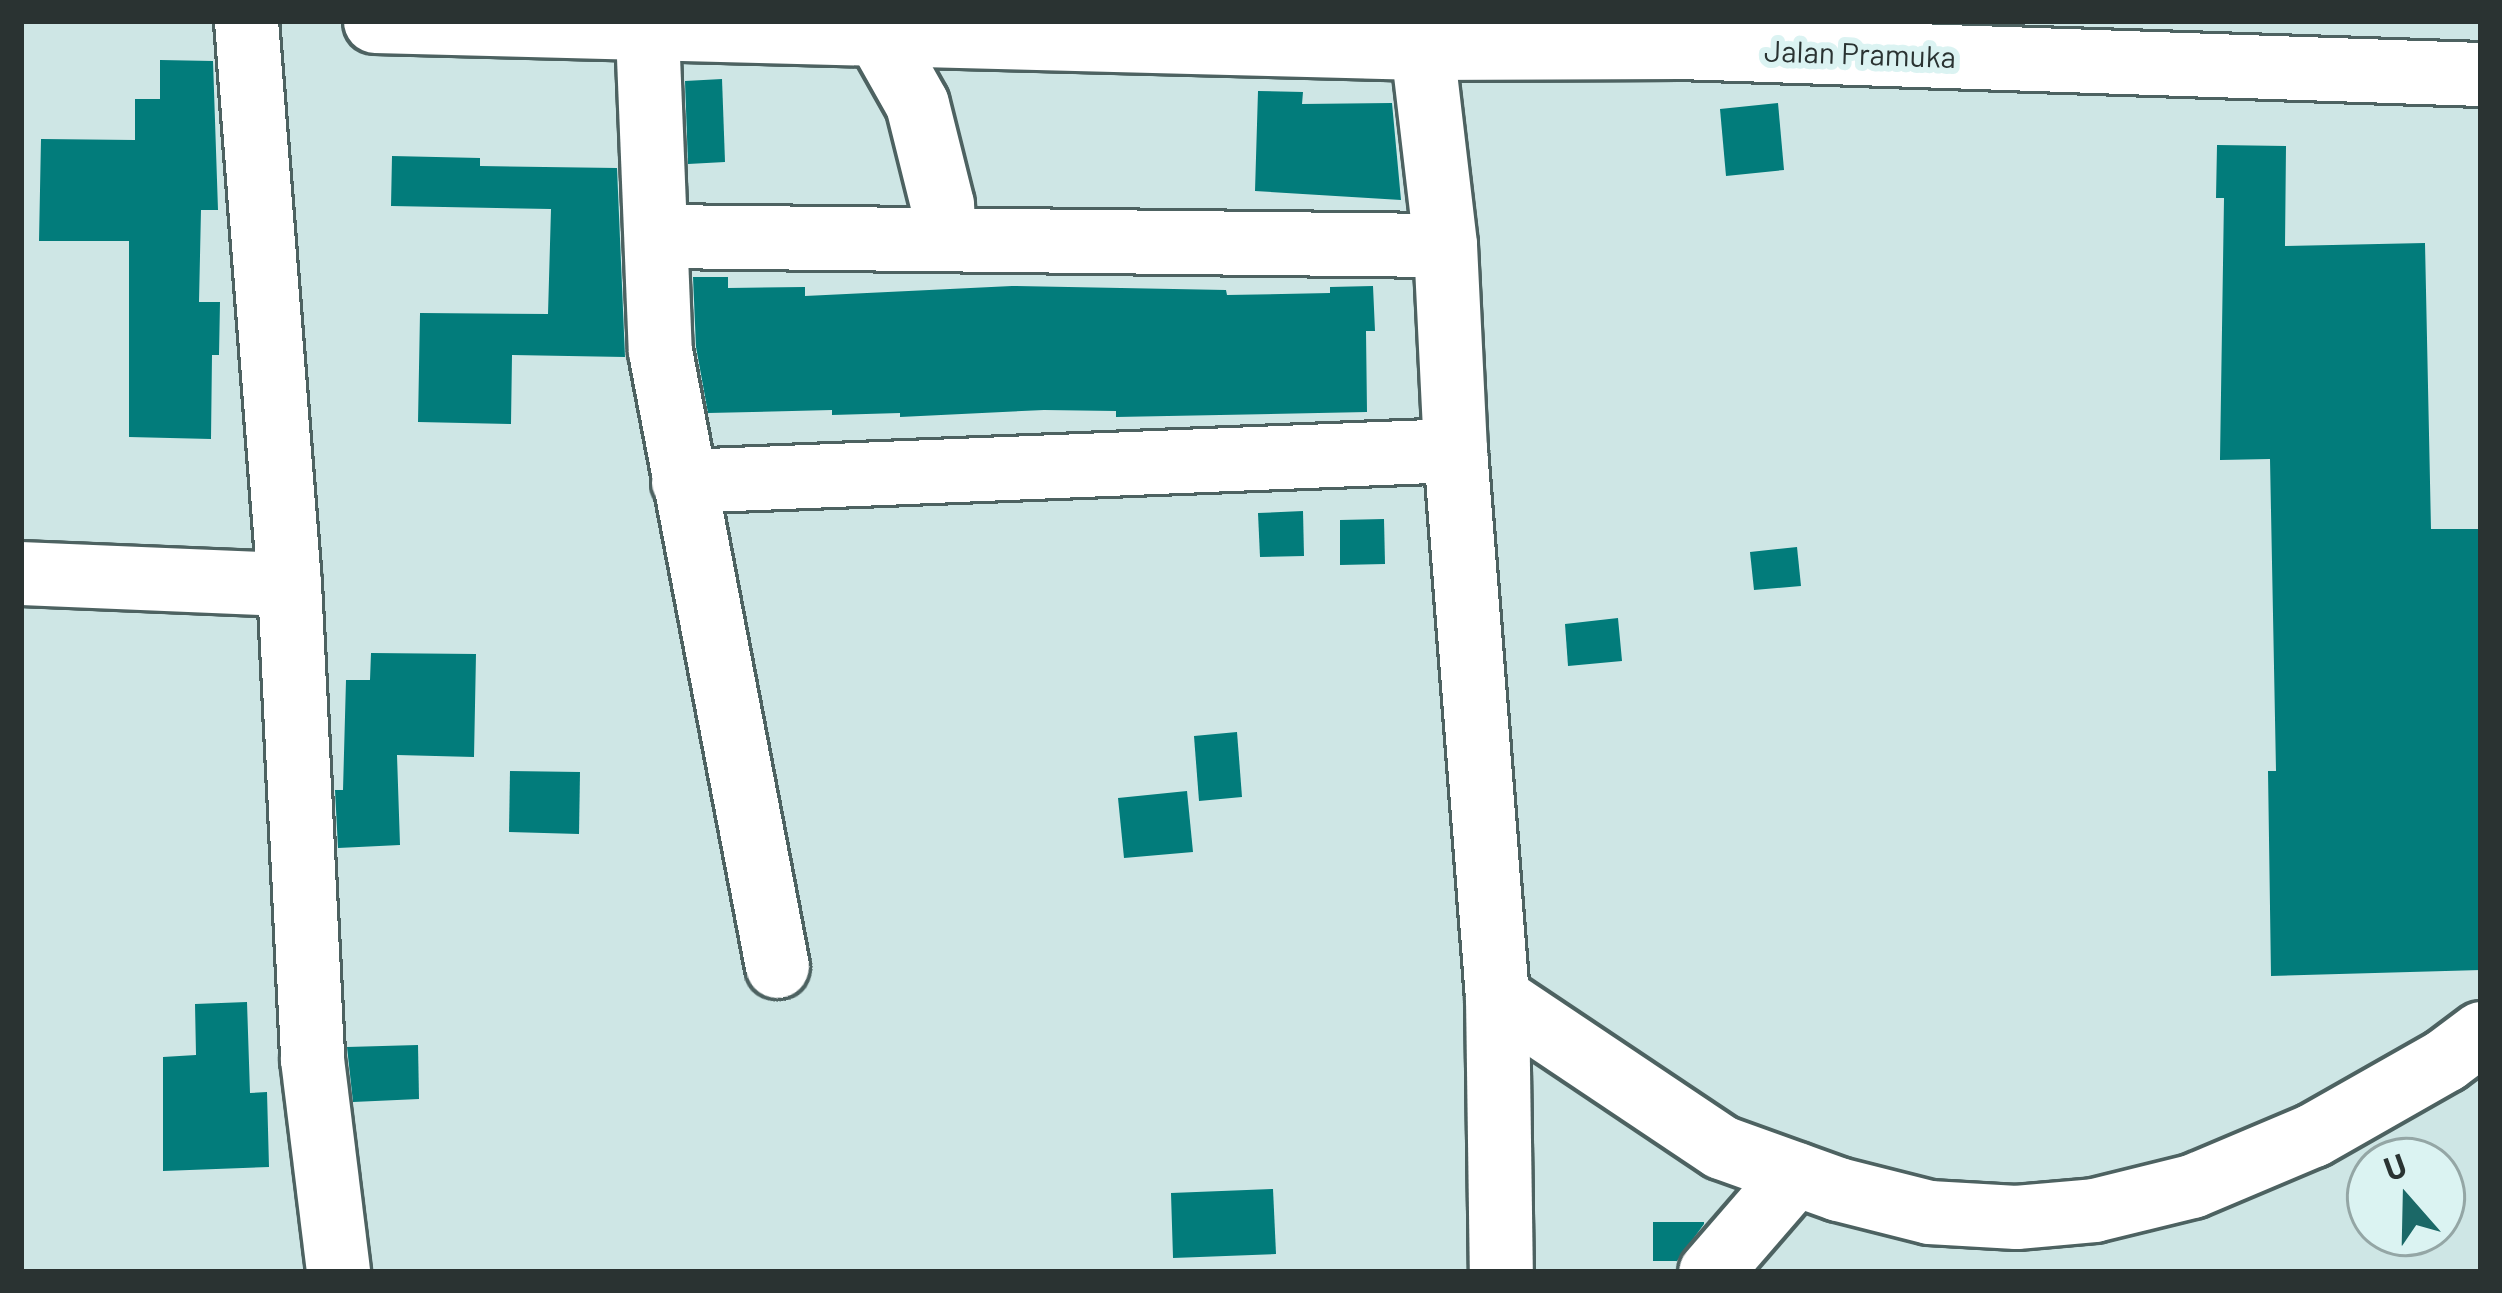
<!DOCTYPE html>
<html>
<head>
<meta charset="utf-8">
<style>
	body { margin:0 }
	#map { position:relative; width:2502px; height:1293px; overflow:hidden; background:#cee6e5; font-family:Barlow,sans-serif }
	div>[style] { position:absolute }
	[style*='--x'] { left:calc(var(--x)*1px); top:calc(var(--y)*1px); width:calc(var(--w)*1px); rotate:calc(var(--a)*1deg) }
	.building>* { inset:0; background:#027c7b }
	.roads { filter:drop-shadow(3px 0 #4d6261) drop-shadow(-3px 0 #4d6261) drop-shadow(0 3px #4d6261) drop-shadow(0 -3px #4d6261) }
	.minor>* { height:63px; margin:-31.5px; padding:0 31.5px; transform-origin:31.5px; border-radius:31.5px; background:#fff }
	span { translate:-50% -50%; white-space:nowrap; text-align:center; line-height:1.15; -webkit-text-stroke:12px #dbf3f2; paint-order:stroke }
	.street-label { font-size:30px; color:#2a3332 }
	.frame { position:absolute; inset:0; border:24px solid #2a3332; pointer-events:none }
	.north { position:absolute; left:2346px; top:1137px; width:120px; height:120px; box-sizing:border-box; background:#dbf3f2; border:3px solid #94a6a5; border-radius:50%; rotate:340deg; font-size:33px; font-weight:700; line-height:48px; text-align:center; color:#2a3332 }
	.north::after { content:''; display:block; margin:auto; width:42px; height:54px; background:#1b6867; clip-path:polygon(50% 0,100% 100%,50% 72%,0 100%) }
</style>
</head>
<body>
<div id="map">
	<div class="building">
		<div style="clip-path:polygon(160px 60px,213px 61px,218px 210px,201px 210px,199px 302px,220px 302px,219px 355px,212px 355px,211px 439px,129px 437px,129px 241px,39px 241px,41px 139px,135px 140px,135px 99px,160px 99px)"></div>
		<div style="clip-path:polygon(722px 79px,725px 162px,688px 164px,685px 81px)"></div>
		<div style="clip-path:polygon(1258px 91px,1303px 92px,1302px 104px,1392px 103px,1401px 200px,1255px 191px)"></div>
		<div style="clip-path:polygon(1778px 103px,1784px 170px,1726px 176px,1720px 109px)"></div>
		<div style="clip-path:polygon(2217px 145px,2286px 146px,2285px 246px,2425px 243px,2431px 529px,2481px 529px,2481px 970px,2271px 976px,2268px 771px,2276px 771px,2270px 459px,2220px 460px,2224px 198px,2216px 198px)"></div>
		<div style="clip-path:polygon(392px 156px,480px 158px,480px 166px,617px 168px,625px 357px,512px 355px,511px 424px,418px 422px,420px 313px,548px 314px,551px 209px,391px 206px)"></div>
		<div style="clip-path:polygon(693px 277px,728px 277px,728px 288px,805px 287px,805px 296px,1012px 286px,1226px 290px,1227px 295px,1330px 293px,1330px 287px,1373px 286px,1375px 331px,1366px 331px,1367px 412px,1116px 417px,1116px 411px,1044px 410px,900px 417px,900px 413px,832px 415px,832px 410px,708px 413px,696px 347px)"></div>
		<div style="clip-path:polygon(1303px 511px,1304px 556px,1260px 557px,1258px 513px)"></div>
		<div style="clip-path:polygon(1384px 519px,1385px 564px,1340px 565px,1340px 520px)"></div>
		<div style="clip-path:polygon(1797px 547px,1801px 586px,1754px 590px,1750px 552px)"></div>
		<div style="clip-path:polygon(1618px 618px,1622px 661px,1568px 666px,1565px 624px)"></div>
		<div style="clip-path:polygon(371px 653px,476px 654px,474px 757px,397px 755px,400px 845px,338px 848px,335px 790px,343px 790px,346px 680px,370px 680px)"></div>
		<div style="clip-path:polygon(1237px 732px,1242px 797px,1199px 801px,1194px 736px)"></div>
		<div style="clip-path:polygon(510px 771px,580px 772px,579px 834px,509px 832px)"></div>
		<div style="clip-path:polygon(1187px 791px,1193px 852px,1124px 858px,1118px 798px)"></div>
		<div style="clip-path:polygon(247px 1002px,250px 1093px,267px 1092px,269px 1167px,163px 1171px,163px 1057px,196px 1055px,195px 1004px)"></div>
		<div style="clip-path:polygon(418px 1045px,419px 1099px,353px 1102px,347px 1047px)"></div>
		<div style="clip-path:polygon(1273px 1189px,1276px 1254px,1173px 1258px,1171px 1193px)"></div>
		<div style="clip-path:polygon(1653px 1222px,1704px 1222px,1704px 1224px,1677px 1261px,1653px 1261px)"></div>
	</div>
	<div class="roads">
		<div class="minor">
			<div style="--x:246;--y:21;--w:565;--a:85.63"></div>
			<div style="--x:289;--y:584;--w:476;--a:87.2"></div>
			<div style="--x:312;--y:1059;--w:215;--a:83"></div>
			<div style="--x:375;--y:21;--w:1047;--a:1.48"></div>
			<div style="--x:1422;--y:48;--w:257;--a:-0.2"></div>
			<div style="--x:1679;--y:47;--w:802;--a:1.93"></div>
			<div style="--x:647;--y:32;--w:319;--a:87.7"></div>
			<div style="--x:660;--y:351;--w:626;--a:79.23"></div>
			<div style="--x:877;--y:33;--w:81;--a:60.6"></div>
			<div style="--x:917;--y:104;--w:103;--a:76"></div>
			<div style="--x:942;--y:204;--w:35;--a:87"></div>
			<div style="--x:1422;--y:48;--w:198;--a:83.3"></div>
			<div style="--x:1445;--y:245;--w:205;--a:87.2"></div>
			<div style="--x:1455;--y:450;--w:549;--a:85.61"></div>
			<div style="--x:1497;--y:997;--w:270;--a:33.8"></div>
			<div style="--x:1721;--y:1147;--w:124;--a:19.7"></div>
			<div style="--x:1838;--y:1189;--w:94;--a:14.2"></div>
			<div style="--x:1929;--y:1212;--w:87;--a:3.3"></div>
			<div style="--x:2016;--y:1217;--w:78;--a:-5.1"></div>
			<div style="--x:2094;--y:1210;--w:101;--a:-13.8"></div>
			<div style="--x:2192;--y:1186;--w:131;--a:-22.9"></div>
			<div style="--x:2313;--y:1135;--w:152;--a:-29.6"></div>
			<div style="--x:2445;--y:1060;--w:45;--a:-36.9"></div>
			<div style="--x:658;--y:236;--w:787;--a:0.66"></div>
			<div style="--x:683;--y:481;--w:773;--a:-2.3"></div>
			<div style="--x:21;--y:573;--w:268;--a:2.4"></div>
			<div style="--x:1497;--y:997;--w:275;--a:89.2"></div>
			<div style="--x:1710;--y:1272;--w:130;--a:-49.1"></div>
		</div>
	</div>
	<div class="street-label">
		<span style="left:1860px;top:53px;rotate:2deg">Jalan Pramuka</span>
	</div>
	<div class="frame"></div>
	<div class="north">U</div>
</div>
</body>
</html>
